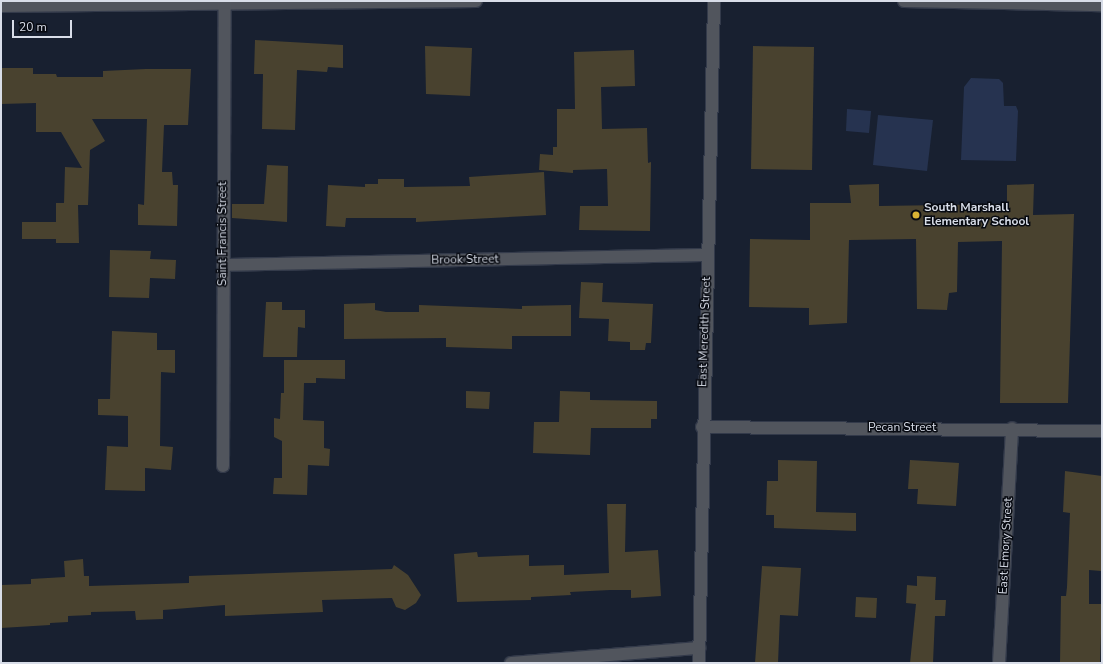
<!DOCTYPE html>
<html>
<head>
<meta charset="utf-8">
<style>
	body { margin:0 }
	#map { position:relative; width:1103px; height:664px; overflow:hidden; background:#182030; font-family:"Nunito Sans",sans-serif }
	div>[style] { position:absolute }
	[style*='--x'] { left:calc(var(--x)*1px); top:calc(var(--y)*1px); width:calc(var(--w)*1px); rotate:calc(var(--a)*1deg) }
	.green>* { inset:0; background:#263350 }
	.building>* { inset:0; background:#49422f }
	.roads { filter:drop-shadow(1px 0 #333a4a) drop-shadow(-1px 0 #333a4a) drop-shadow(0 1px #333a4a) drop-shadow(0 -1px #333a4a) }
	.minor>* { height:12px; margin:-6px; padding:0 6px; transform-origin:6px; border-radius:6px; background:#51555d }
	.dots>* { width:11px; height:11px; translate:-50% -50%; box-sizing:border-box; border:2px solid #070a11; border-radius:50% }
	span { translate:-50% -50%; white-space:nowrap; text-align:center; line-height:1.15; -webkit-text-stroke:3px #070a11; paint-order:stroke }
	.poi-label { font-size:12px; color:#d8dde8; font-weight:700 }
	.left { translate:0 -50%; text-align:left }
	.street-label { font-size:12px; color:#d8dde8 }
	.frame { position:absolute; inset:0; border:2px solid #d8dde8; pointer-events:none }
	.scale { position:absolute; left:12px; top:20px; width:60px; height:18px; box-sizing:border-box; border:2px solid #d8dde8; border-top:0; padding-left:5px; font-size:12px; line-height:14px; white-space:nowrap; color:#d8dde8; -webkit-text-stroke:3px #070a11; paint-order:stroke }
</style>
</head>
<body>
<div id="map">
	<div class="green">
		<div style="clip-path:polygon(971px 78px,999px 79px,1003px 83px,1004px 106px,1016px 106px,1018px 111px,1016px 161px,961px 160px,964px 87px)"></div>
		<div style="clip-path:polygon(847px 109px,871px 111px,869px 133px,846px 131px)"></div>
		<div style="clip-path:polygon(878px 115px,933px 120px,927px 171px,873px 165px)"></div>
	</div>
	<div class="building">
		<div style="clip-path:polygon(255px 40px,343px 45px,343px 68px,328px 67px,327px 72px,297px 70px,295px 130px,262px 129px,263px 74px,254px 74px)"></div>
		<div style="clip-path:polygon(425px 46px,472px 48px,470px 96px,426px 94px)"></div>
		<div style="clip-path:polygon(753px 46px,814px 47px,812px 170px,751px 169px)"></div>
		<div style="clip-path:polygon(634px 50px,635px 86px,601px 87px,602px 129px,647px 128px,648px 163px,651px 162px,650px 231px,579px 230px,580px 206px,608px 206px,607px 169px,573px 170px,573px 173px,539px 170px,540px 154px,553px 155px,553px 147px,557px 147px,557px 109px,575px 109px,574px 52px)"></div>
		<div style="clip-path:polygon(1px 68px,33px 68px,33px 74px,56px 74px,57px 77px,103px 77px,103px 71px,146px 69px,191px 69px,188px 125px,164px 125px,162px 172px,172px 172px,173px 185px,178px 185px,177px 226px,138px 225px,138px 204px,144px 205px,147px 119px,92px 119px,105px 141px,90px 150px,88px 205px,78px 205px,79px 243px,56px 243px,56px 239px,22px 239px,22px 222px,56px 222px,56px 203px,64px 203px,65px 167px,82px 168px,61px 132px,36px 132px,36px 103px,1px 104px)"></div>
		<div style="clip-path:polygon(267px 165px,288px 166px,287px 222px,232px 218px,232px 204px,264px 204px)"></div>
		<div style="clip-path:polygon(544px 172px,546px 215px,416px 222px,416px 218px,346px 218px,345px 227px,326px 226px,328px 185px,365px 187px,365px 184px,378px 184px,378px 179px,404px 179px,404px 187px,470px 186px,469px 177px)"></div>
		<div style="clip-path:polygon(879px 184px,879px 206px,1007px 204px,1007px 185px,1034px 184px,1033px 215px,1074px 214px,1068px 403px,1000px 403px,1002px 241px,958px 242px,957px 292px,949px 293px,947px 310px,917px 309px,916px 239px,849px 240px,847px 323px,809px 325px,809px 308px,749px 307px,750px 239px,810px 240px,810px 203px,851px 203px,849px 185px)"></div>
		<div style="clip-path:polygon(110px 250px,151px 251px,150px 259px,176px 260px,175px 279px,150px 278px,149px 298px,109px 297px)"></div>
		<div style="clip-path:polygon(581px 282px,603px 283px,602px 302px,653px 304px,651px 343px,646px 343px,645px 350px,630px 350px,630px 342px,608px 341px,609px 319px,579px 318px)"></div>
		<div style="clip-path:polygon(266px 302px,282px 302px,282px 310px,305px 310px,305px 328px,298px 327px,297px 357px,263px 357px)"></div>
		<div style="clip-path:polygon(375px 303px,375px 310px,386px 312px,419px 312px,419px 305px,522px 309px,522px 306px,571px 305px,571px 336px,512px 336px,512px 349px,446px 347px,446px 338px,344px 339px,344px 304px)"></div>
		<div style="clip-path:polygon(112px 331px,157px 333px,157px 350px,175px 350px,175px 373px,161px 372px,160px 446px,173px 447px,171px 470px,145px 468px,145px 491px,105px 490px,107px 446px,128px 447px,128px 416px,98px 415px,98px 399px,110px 399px)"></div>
		<div style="clip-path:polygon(284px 360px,345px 360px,345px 379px,316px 378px,316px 383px,304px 383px,303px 420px,324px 421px,324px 448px,330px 449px,329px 466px,308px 465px,307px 495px,273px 494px,274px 478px,282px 478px,282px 441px,274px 437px,274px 418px,280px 419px,281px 393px,284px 393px)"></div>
		<div style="clip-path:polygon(466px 391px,490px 392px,489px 409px,466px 408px)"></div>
		<div style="clip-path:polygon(560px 391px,590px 392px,590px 400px,657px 401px,657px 419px,651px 419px,651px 428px,591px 428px,590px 455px,533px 453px,534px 422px,559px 422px)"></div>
		<div style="clip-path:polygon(778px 460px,817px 461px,816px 512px,856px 513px,856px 531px,774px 528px,774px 515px,766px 515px,767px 481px,778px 481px)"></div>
		<div style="clip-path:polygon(910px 460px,959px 463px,956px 506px,917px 504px,918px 489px,908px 489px)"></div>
		<div style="clip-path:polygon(1065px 471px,1102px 476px,1101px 571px,1089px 570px,1089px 604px,1102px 604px,1100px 663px,1060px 663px,1061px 596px,1066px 596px,1067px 587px,1070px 513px,1063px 512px)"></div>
		<div style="clip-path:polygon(607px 504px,626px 504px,625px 552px,658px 550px,661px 596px,631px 598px,631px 590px,610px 590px,570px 592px,571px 595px,531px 597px,531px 600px,457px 602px,454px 554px,477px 552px,478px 557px,529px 555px,529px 566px,564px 565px,564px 575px,609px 573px)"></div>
		<div style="clip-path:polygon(83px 559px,84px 576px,89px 576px,89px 586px,189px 583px,189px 576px,392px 569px,394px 565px,408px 575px,421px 595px,416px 603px,405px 610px,396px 607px,392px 598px,322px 600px,323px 612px,225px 616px,225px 605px,163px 610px,163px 619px,136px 620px,135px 611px,91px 612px,91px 615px,68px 616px,68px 622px,50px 623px,50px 625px,1px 628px,1px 585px,31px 584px,31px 579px,65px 577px,64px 561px)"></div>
		<div style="clip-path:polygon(762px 566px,801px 568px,798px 616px,780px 615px,778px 663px,755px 663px)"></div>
		<div style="clip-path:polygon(917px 576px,936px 577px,935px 600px,946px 600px,945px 616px,935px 616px,933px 663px,910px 663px,916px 604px,906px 603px,907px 585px,917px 586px)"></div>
		<div style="clip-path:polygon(856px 597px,877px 598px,876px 618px,855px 617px)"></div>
	</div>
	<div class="roads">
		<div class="minor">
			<div style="--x:904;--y:1;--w:198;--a:1.2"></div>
			<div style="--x:1;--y:6;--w:475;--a:-0.6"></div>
			<div style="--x:223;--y:265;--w:485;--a:-1.2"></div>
			<div style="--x:702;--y:427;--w:400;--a:0.6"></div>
			<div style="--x:223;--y:466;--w:465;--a:-89.8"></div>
			<div style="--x:511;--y:663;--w:189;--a:-4.6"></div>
			<div style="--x:699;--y:663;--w:662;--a:-88.7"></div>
			<div style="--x:999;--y:663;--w:235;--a:-86.8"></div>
		</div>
	</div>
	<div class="dots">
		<div style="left:916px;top:215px;background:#d9b334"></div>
	</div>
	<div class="poi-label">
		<span class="left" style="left:924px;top:215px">South Marshall<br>Elementary School</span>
	</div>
	<div class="street-label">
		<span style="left:223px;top:234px;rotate:-90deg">Saint Francis Street</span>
		<span style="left:465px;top:260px;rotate:-1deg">Brook Street</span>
		<span style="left:705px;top:332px;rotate:-88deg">East Meredith Street</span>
		<span style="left:902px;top:428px">Pecan Street</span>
		<span style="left:1006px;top:546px;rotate:-87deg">East Emory Street</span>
	</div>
	<div class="frame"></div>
	<div class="scale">20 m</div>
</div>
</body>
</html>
